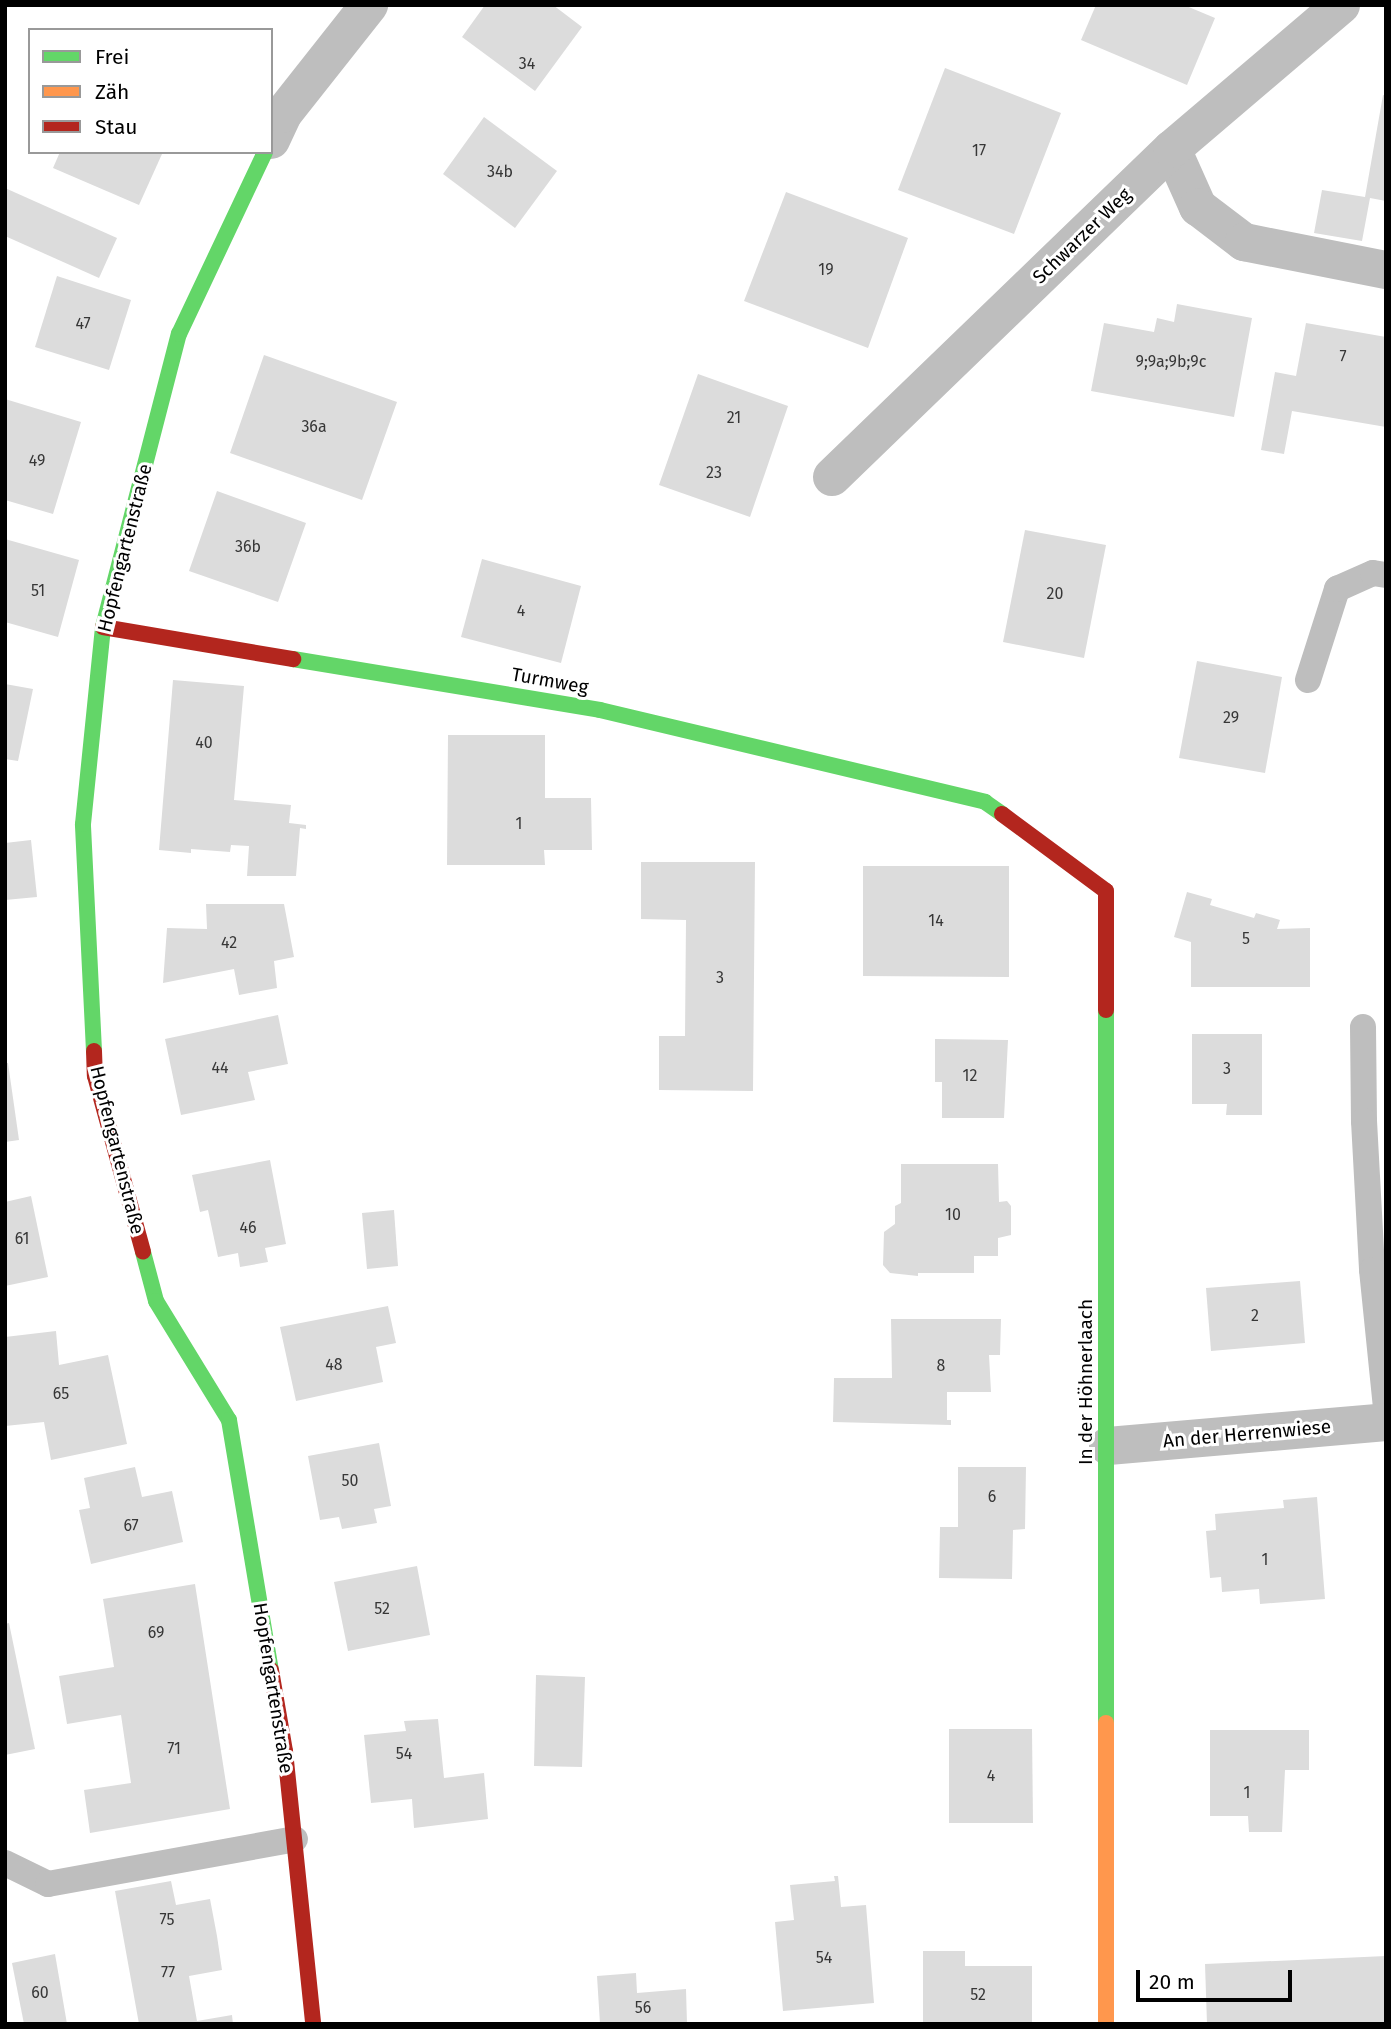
<!DOCTYPE html>
<html>
<head>
<meta charset="utf-8">
<style>
	body { margin:0 }
	#map { position:relative; width:1391px; height:2029px; overflow:hidden; background:#fff; font-family:"Fira Sans",sans-serif }
	div>[style] { position:absolute }
	[style*='--x'] { left:calc(var(--x)*1px); top:calc(var(--y)*1px); width:calc(var(--w)*1px); rotate:calc(var(--a)*1deg) }
	.building>* { inset:0; background:#dcdcdc }
	.lane>* { height:26px; margin:-13px; padding:0 13px; transform-origin:13px; border-radius:13px; background:#bebebe }
	.street>* { height:38px; margin:-19px; padding:0 19px; transform-origin:19px; border-radius:19px; background:#bebebe }
	.fast>* { height:16px; margin:-8px; padding:0 8px; transform-origin:8px; border-radius:8px; background:#63d668 }
	.slow>* { height:16px; margin:-8px; padding:0 8px; transform-origin:8px; border-radius:8px; background:#ff974d }
	.jam>* { height:16px; margin:-8px; padding:0 8px; transform-origin:8px; border-radius:8px; background:#b3261e }
	span { translate:-50% -50%; white-space:nowrap; text-align:center; line-height:1.15; -webkit-text-stroke:6px #fff; paint-order:stroke }
	.number-label { font-size:16px; color:#373737 }
	.number-label span { -webkit-text-stroke-width:0 }
	.street-label { font-size:19px; color:#000 }
	.frame { position:absolute; inset:0; border:7px solid #000; pointer-events:none }
	.legend { position:absolute; left:28px; top:28px; width:245px; height:126px; box-sizing:border-box; background:#fff; border:2px solid #999; margin:0; padding:9px 12px; list-style:none; font-size:21px; color:#000 }
	.legend li { display:flex; align-items:center; gap:14px; height:35px }
	.legend b { width:35px; border:2px solid #999 }
	.scale { position:absolute; left:1136px; top:1970px; width:156px; height:32px; box-sizing:border-box; border:4px solid #000; border-top:0; padding-left:9px; font-size:21px; line-height:24px; white-space:nowrap; color:#000; -webkit-text-stroke:5px #fff; paint-order:stroke }
</style>
</head>
<body>
<div id="map">
	<div class="building">
		<div style="clip-path:polygon(485px 5px,553px 5px,582px 27px,535px 91px,462px 37px)"></div>
		<div style="clip-path:polygon(1096px 5px,1184px 5px,1215px 18px,1187px 85px,1081px 40px)"></div>
		<div style="clip-path:polygon(945px 68px,1061px 113px,1014px 234px,898px 190px)"></div>
		<div style="clip-path:polygon(1383px 95px,1386px 96px,1386px 201px,1370px 198px,1362px 241px,1314px 233px,1322px 190px,1365px 197px)"></div>
		<div style="clip-path:polygon(484px 117px,557px 171px,515px 228px,443px 174px)"></div>
		<div style="clip-path:polygon(60px 152px,158px 152px,162px 154px,139px 205px,53px 168px)"></div>
		<div style="clip-path:polygon(5px 188px,117px 238px,99px 278px,5px 236px)"></div>
		<div style="clip-path:polygon(786px 192px,908px 238px,868px 348px,744px 301px)"></div>
		<div style="clip-path:polygon(57px 276px,131px 300px,109px 370px,35px 347px)"></div>
		<div style="clip-path:polygon(1177px 304px,1252px 318px,1234px 417px,1091px 391px,1104px 323px,1154px 332px,1157px 318px,1174px 322px)"></div>
		<div style="clip-path:polygon(1306px 323px,1386px 337px,1386px 427px,1292px 411px,1284px 454px,1261px 450px,1275px 372px,1296px 376px)"></div>
		<div style="clip-path:polygon(264px 355px,397px 402px,362px 500px,230px 453px)"></div>
		<div style="clip-path:polygon(698px 374px,788px 406px,750px 517px,659px 485px)"></div>
		<div style="clip-path:polygon(5px 399px,81px 422px,53px 514px,5px 500px)"></div>
		<div style="clip-path:polygon(217px 491px,306px 523px,278px 602px,189px 571px)"></div>
		<div style="clip-path:polygon(1025px 530px,1106px 545px,1084px 658px,1003px 642px)"></div>
		<div style="clip-path:polygon(5px 539px,79px 560px,58px 637px,5px 622px)"></div>
		<div style="clip-path:polygon(482px 559px,581px 586px,561px 663px,461px 637px)"></div>
		<div style="clip-path:polygon(1197px 661px,1282px 677px,1265px 773px,1179px 758px)"></div>
		<div style="clip-path:polygon(173px 680px,244px 686px,234px 800px,291px 805px,289px 823px,306px 825px,306px 829px,300px 828px,296px 876px,247px 876px,249px 846px,231px 845px,230px 852px,191px 849px,191px 853px,159px 850px)"></div>
		<div style="clip-path:polygon(5px 684px,33px 689px,18px 761px,5px 759px)"></div>
		<div style="clip-path:polygon(448px 735px,545px 735px,545px 798px,591px 798px,592px 850px,544px 850px,545px 865px,447px 865px)"></div>
		<div style="clip-path:polygon(31px 840px,37px 897px,5px 900px,5px 843px)"></div>
		<div style="clip-path:polygon(641px 862px,755px 862px,753px 1091px,659px 1090px,659px 1036px,685px 1036px,686px 920px,641px 919px)"></div>
		<div style="clip-path:polygon(863px 866px,1009px 866px,1009px 977px,863px 976px)"></div>
		<div style="clip-path:polygon(1187px 892px,1212px 899px,1210px 905px,1254px 918px,1256px 913px,1280px 920px,1277px 929px,1310px 928px,1310px 987px,1191px 987px,1191px 942px,1174px 937px)"></div>
		<div style="clip-path:polygon(206px 904px,284px 904px,294px 957px,274px 961px,277px 988px,239px 995px,234px 969px,163px 983px,167px 928px,207px 929px)"></div>
		<div style="clip-path:polygon(278px 1015px,288px 1064px,248px 1072px,255px 1100px,181px 1115px,165px 1039px)"></div>
		<div style="clip-path:polygon(1192px 1034px,1262px 1034px,1262px 1115px,1226px 1115px,1227px 1104px,1192px 1104px)"></div>
		<div style="clip-path:polygon(935px 1039px,1008px 1040px,1004px 1118px,942px 1118px,942px 1082px,935px 1082px)"></div>
		<div style="clip-path:polygon(5px 1063px,8px 1063px,19px 1140px,5px 1142px)"></div>
		<div style="clip-path:polygon(270px 1160px,286px 1244px,265px 1248px,268px 1262px,240px 1267px,238px 1253px,218px 1257px,208px 1210px,200px 1212px,192px 1175px)"></div>
		<div style="clip-path:polygon(901px 1164px,998px 1164px,999px 1202px,1007px 1201px,1011px 1206px,1011px 1235px,998px 1238px,998px 1256px,974px 1256px,974px 1273px,918px 1273px,918px 1276px,890px 1273px,883px 1265px,884px 1232px,895px 1224px,895px 1206px,901px 1203px)"></div>
		<div style="clip-path:polygon(31px 1196px,48px 1277px,5px 1286px,5px 1202px)"></div>
		<div style="clip-path:polygon(394px 1210px,398px 1266px,367px 1269px,362px 1213px)"></div>
		<div style="clip-path:polygon(1300px 1281px,1305px 1343px,1211px 1351px,1206px 1288px)"></div>
		<div style="clip-path:polygon(388px 1306px,396px 1343px,376px 1347px,383px 1382px,296px 1401px,280px 1327px)"></div>
		<div style="clip-path:polygon(891px 1319px,1001px 1319px,1000px 1355px,989px 1355px,991px 1392px,947px 1392px,947px 1420px,951px 1420px,951px 1425px,833px 1422px,834px 1378px,892px 1378px)"></div>
		<div style="clip-path:polygon(56px 1331px,59px 1365px,108px 1355px,127px 1444px,51px 1460px,44px 1422px,5px 1426px,5px 1337px)"></div>
		<div style="clip-path:polygon(379px 1443px,391px 1506px,374px 1509px,377px 1523px,342px 1529px,339px 1517px,320px 1520px,308px 1456px)"></div>
		<div style="clip-path:polygon(135px 1467px,142px 1497px,172px 1491px,183px 1542px,91px 1564px,79px 1510px,90px 1508px,84px 1478px)"></div>
		<div style="clip-path:polygon(958px 1467px,1026px 1467px,1025px 1529px,1013px 1530px,1012px 1579px,939px 1578px,940px 1527px,958px 1527px)"></div>
		<div style="clip-path:polygon(1317px 1497px,1325px 1599px,1260px 1604px,1259px 1589px,1222px 1592px,1221px 1577px,1210px 1578px,1206px 1531px,1216px 1530px,1215px 1514px,1284px 1508px,1283px 1500px)"></div>
		<div style="clip-path:polygon(417px 1566px,430px 1635px,348px 1651px,334px 1582px)"></div>
		<div style="clip-path:polygon(195px 1584px,230px 1809px,90px 1833px,84px 1790px,131px 1783px,121px 1715px,67px 1724px,59px 1676px,114px 1667px,103px 1599px)"></div>
		<div style="clip-path:polygon(9px 1623px,35px 1749px,5px 1755px,5px 1624px)"></div>
		<div style="clip-path:polygon(536px 1675px,585px 1677px,582px 1767px,534px 1766px)"></div>
		<div style="clip-path:polygon(438px 1719px,444px 1778px,484px 1773px,488px 1819px,414px 1828px,412px 1799px,371px 1803px,364px 1735px,406px 1731px,404px 1721px)"></div>
		<div style="clip-path:polygon(949px 1729px,1032px 1729px,1033px 1823px,949px 1823px)"></div>
		<div style="clip-path:polygon(1210px 1730px,1309px 1730px,1309px 1770px,1285px 1770px,1282px 1832px,1249px 1832px,1248px 1816px,1210px 1816px)"></div>
		<div style="clip-path:polygon(834px 1876px,838px 1876px,841px 1907px,866px 1905px,874px 2003px,783px 2011px,775px 1922px,794px 1920px,790px 1885px,835px 1881px)"></div>
		<div style="clip-path:polygon(171px 1881px,176px 1905px,210px 1899px,217px 1936px,222px 1970px,189px 1976px,197px 2021px,232px 2015px,233px 2024px,139px 2024px,115px 1891px)"></div>
		<div style="clip-path:polygon(923px 1951px,965px 1951px,965px 1966px,1032px 1966px,1032px 2024px,923px 2024px)"></div>
		<div style="clip-path:polygon(55px 1954px,67px 2024px,24px 2024px,12px 1963px)"></div>
		<div style="clip-path:polygon(1386px 1956px,1386px 2024px,1207px 2024px,1205px 1964px)"></div>
		<div style="clip-path:polygon(636px 1973px,637px 1993px,686px 1989px,687px 2024px,600px 2024px,597px 1976px)"></div>
	</div>
	<div class="lane">
		<div style="--x:1308;--y:680;--w:96;--a:-72.3"></div>
		<div style="--x:1337;--y:589;--w:39;--a:-24"></div>
		<div style="--x:1373;--y:573;--w:13;--a:9"></div>
		<div style="--x:1363;--y:1027;--w:94;--a:89.4"></div>
		<div style="--x:1364;--y:1121;--w:149;--a:86.9"></div>
		<div style="--x:1372;--y:1270;--w:138;--a:84.2"></div>
		<div style="--x:5;--y:1863;--w:48;--a:26"></div>
		<div style="--x:48;--y:1884;--w:251;--a:-10.3"></div>
	</div>
	<div class="street">
		<div style="--x:271;--y:140;--w:29;--a:-65"></div>
		<div style="--x:283;--y:114;--w:139;--a:-51.7"></div>
		<div style="--x:1172;--y:149;--w:64;--a:65.9"></div>
		<div style="--x:1198;--y:207;--w:58;--a:37.3"></div>
		<div style="--x:1244;--y:242;--w:145;--a:11.2"></div>
		<div style="--x:832;--y:477;--w:472;--a:-44"></div>
		<div style="--x:1172;--y:149;--w:222;--a:-40.4"></div>
		<div style="--x:1108;--y:1446;--w:279;--a:-4.9"></div>
	</div>
	<div class="fast">
		<div style="--x:293;--y:659;--w:311;--a:9.4"></div>
		<div style="--x:600;--y:710;--w:396;--a:13.4"></div>
		<div style="--x:985;--y:802;--w:21;--a:35"></div>
		<div style="--x:1106;--y:1010;--w:713;--a:90"></div>
		<div style="--x:94;--y:1051;--w:227;--a:-92.8"></div>
		<div style="--x:83;--y:824;--w:198;--a:-84.2"></div>
		<div style="--x:103;--y:627;--w:303;--a:-75.5"></div>
		<div style="--x:179;--y:334;--w:201;--a:-64.7"></div>
		<div style="--x:143;--y:1252;--w:51;--a:75.1"></div>
		<div style="--x:156;--y:1301;--w:140;--a:58.5"></div>
		<div style="--x:229;--y:1420;--w:254;--a:80.5"></div>
	</div>
	<div class="slow">
		<div style="--x:1106;--y:1723;--w:301;--a:90"></div>
	</div>
	<div class="jam">
		<div style="--x:103;--y:627;--w:193;--a:9.6"></div>
		<div style="--x:1002;--y:814;--w:129;--a:36.5"></div>
		<div style="--x:1106;--y:891;--w:119;--a:90"></div>
		<div style="--x:94;--y:1051;--w:25;--a:88"></div>
		<div style="--x:95;--y:1076;--w:182;--a:74.7"></div>
		<div style="--x:271;--y:1670;--w:82;--a:80.2"></div>
		<div style="--x:285;--y:1751;--w:274;--a:84.1"></div>
	</div>
	<div class="number-label">
		<span style="left:527px;top:64px">34</span>
		<span style="left:979px;top:151px">17</span>
		<span style="left:500px;top:172px">34b</span>
		<span style="left:826px;top:270px">19</span>
		<span style="left:83px;top:324px">47</span>
		<span style="left:1343px;top:357px">7</span>
		<span style="left:1171px;top:362px">9;9a;9b;9c</span>
		<span style="left:734px;top:418px">21</span>
		<span style="left:314px;top:427px">36a</span>
		<span style="left:37px;top:461px">49</span>
		<span style="left:714px;top:473px">23</span>
		<span style="left:248px;top:547px">36b</span>
		<span style="left:38px;top:591px">51</span>
		<span style="left:1055px;top:594px">20</span>
		<span style="left:521px;top:611px">4</span>
		<span style="left:1231px;top:718px">29</span>
		<span style="left:204px;top:743px">40</span>
		<span style="left:519px;top:824px">1</span>
		<span style="left:936px;top:921px">14</span>
		<span style="left:1246px;top:939px">5</span>
		<span style="left:229px;top:943px">42</span>
		<span style="left:720px;top:978px">3</span>
		<span style="left:220px;top:1068px">44</span>
		<span style="left:1227px;top:1069px">3</span>
		<span style="left:970px;top:1076px">12</span>
		<span style="left:953px;top:1215px">10</span>
		<span style="left:248px;top:1228px">46</span>
		<span style="left:22px;top:1239px">61</span>
		<span style="left:1255px;top:1316px">2</span>
		<span style="left:334px;top:1365px">48</span>
		<span style="left:941px;top:1366px">8</span>
		<span style="left:61px;top:1394px">65</span>
		<span style="left:350px;top:1481px">50</span>
		<span style="left:992px;top:1497px">6</span>
		<span style="left:131px;top:1526px">67</span>
		<span style="left:1265px;top:1560px">1</span>
		<span style="left:382px;top:1609px">52</span>
		<span style="left:156px;top:1633px">69</span>
		<span style="left:174px;top:1749px">71</span>
		<span style="left:404px;top:1754px">54</span>
		<span style="left:991px;top:1776px">4</span>
		<span style="left:1247px;top:1793px">1</span>
		<span style="left:167px;top:1920px">75</span>
		<span style="left:824px;top:1958px">54</span>
		<span style="left:168px;top:1973px">77</span>
		<span style="left:40px;top:1993px">60</span>
		<span style="left:978px;top:1995px">52</span>
		<span style="left:643px;top:2008px">56</span>
	</div>
	<div class="street-label">
		<span style="left:1082px;top:236px;rotate:-44deg">Schwarzer Weg</span>
		<span style="left:125px;top:548px;rotate:-76deg">Hopfengartenstraße</span>
		<span style="left:550px;top:681px;rotate:10deg">Turmweg</span>
		<span style="left:117px;top:1150px;rotate:76deg">Hopfengartenstraße</span>
		<span style="left:1086px;top:1382px;rotate:-90deg">In der Höhnerlaach</span>
		<span style="left:1247px;top:1434px;rotate:-5deg">An der Herrenwiese</span>
		<span style="left:273px;top:1688px;rotate:81deg">Hopfengartenstraße</span>
	</div>
	<div class="frame"></div>
	<ul class="legend">
	<li><b style="height:9px;background:#63d668"></b>Frei</li>
	<li><b style="height:9px;background:#ff974d"></b>Zäh</li>
	<li><b style="height:9px;background:#b3261e"></b>Stau</li>
	</ul>
	<div class="scale">20 m</div>
</div>
</body>
</html>
